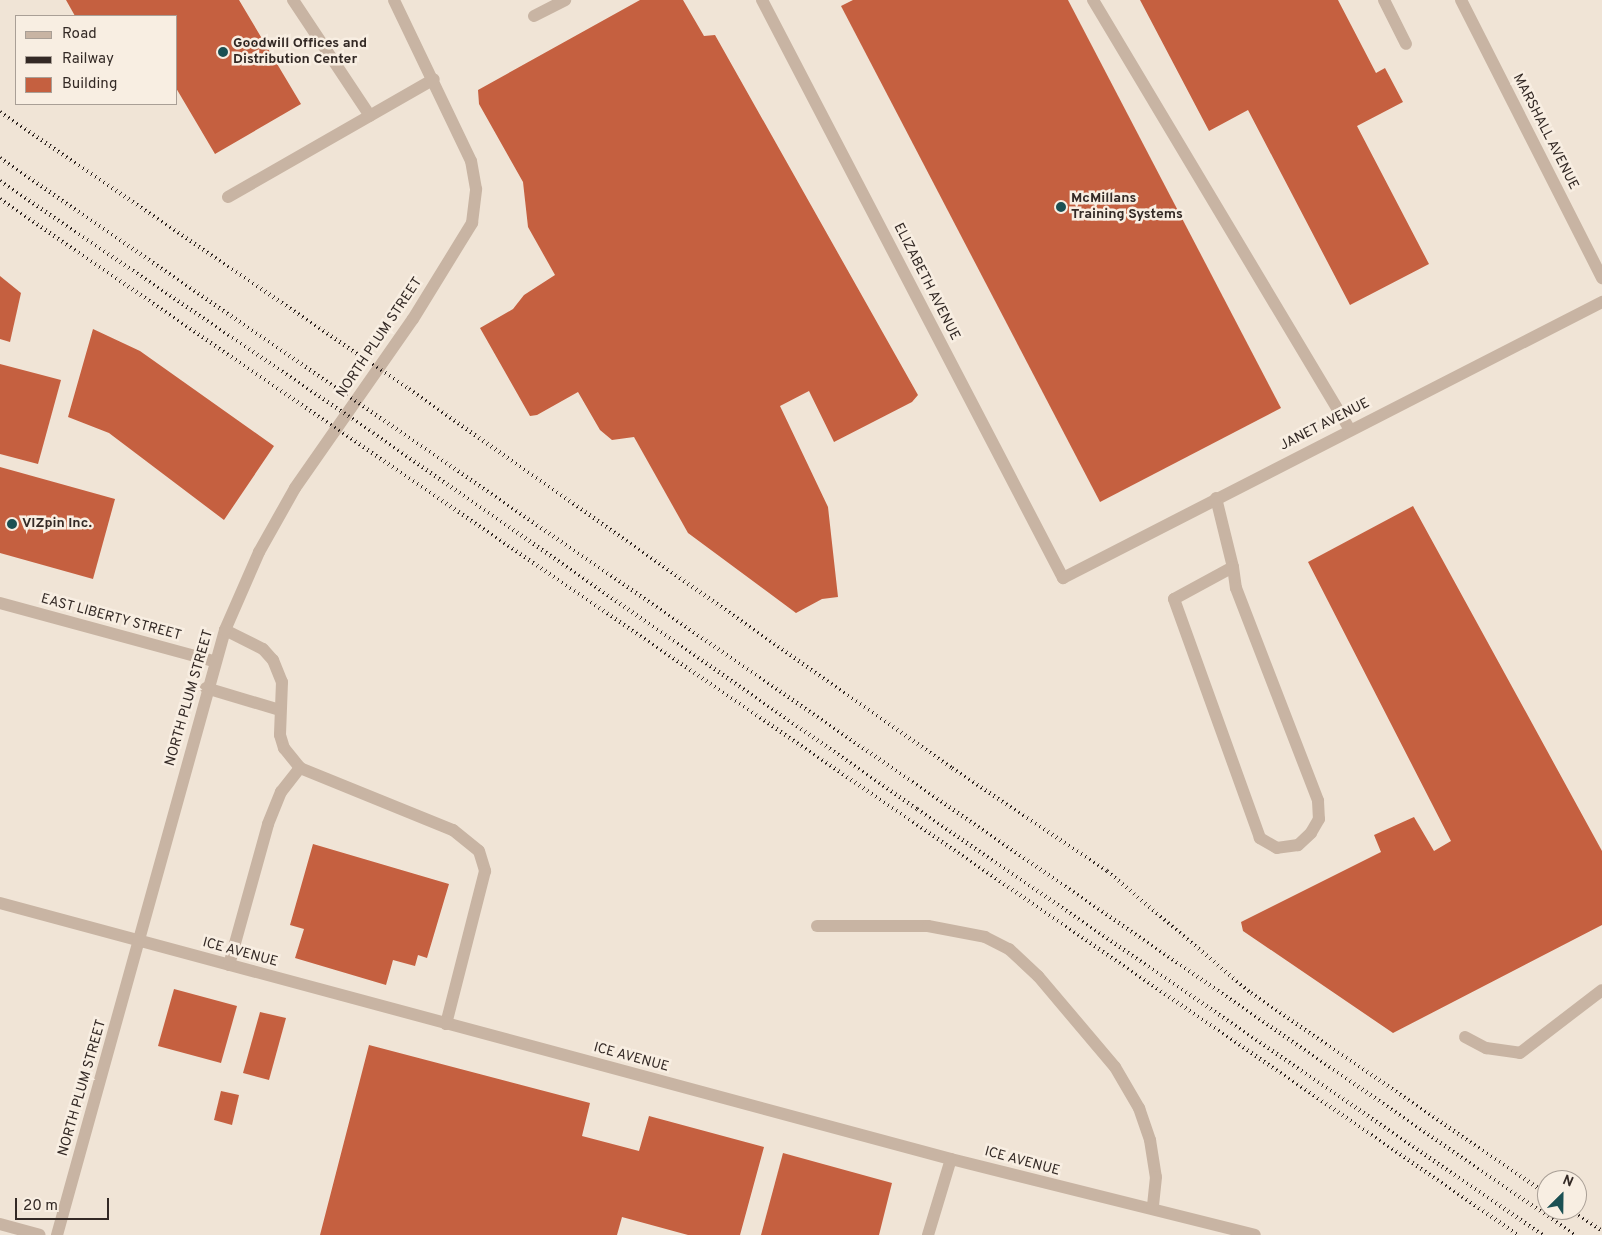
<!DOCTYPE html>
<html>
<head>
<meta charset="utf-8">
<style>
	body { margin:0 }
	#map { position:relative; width:1602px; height:1235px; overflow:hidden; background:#f0e4d6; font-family:Overpass,sans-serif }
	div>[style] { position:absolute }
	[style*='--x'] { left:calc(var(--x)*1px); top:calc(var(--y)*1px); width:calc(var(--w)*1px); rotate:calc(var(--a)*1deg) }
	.building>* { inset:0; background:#c56040 }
	.minor>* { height:12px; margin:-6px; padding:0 6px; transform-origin:6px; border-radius:6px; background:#c8b4a3 }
	.rail>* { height:4px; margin-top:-2px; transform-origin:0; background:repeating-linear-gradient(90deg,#332925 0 1px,transparent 0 5px) }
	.dots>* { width:14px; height:14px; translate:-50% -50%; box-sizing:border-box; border:2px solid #f8eee2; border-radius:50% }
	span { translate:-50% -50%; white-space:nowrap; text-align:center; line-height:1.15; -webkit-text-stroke:5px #f8eee2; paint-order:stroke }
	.poi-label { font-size:14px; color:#332925; font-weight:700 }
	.left { translate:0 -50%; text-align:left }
	.street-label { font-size:14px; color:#332925 }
	.legend { position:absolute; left:15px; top:15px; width:162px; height:90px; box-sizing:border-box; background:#f8eee2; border:1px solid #a99f96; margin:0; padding:6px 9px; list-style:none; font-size:15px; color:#332925 }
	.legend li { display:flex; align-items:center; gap:10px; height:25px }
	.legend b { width:25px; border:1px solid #a99f96 }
	.north { position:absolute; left:1537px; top:1170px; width:50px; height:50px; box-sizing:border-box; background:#f8eee2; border:1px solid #a99f96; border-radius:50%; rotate:23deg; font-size:14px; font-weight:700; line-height:20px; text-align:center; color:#332925 }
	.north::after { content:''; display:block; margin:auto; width:18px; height:22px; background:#1b5053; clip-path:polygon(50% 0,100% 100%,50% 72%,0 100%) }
	.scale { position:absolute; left:15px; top:1198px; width:94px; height:22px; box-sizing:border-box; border:2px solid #332925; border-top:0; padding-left:6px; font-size:15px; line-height:18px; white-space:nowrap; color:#332925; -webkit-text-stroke:4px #f8eee2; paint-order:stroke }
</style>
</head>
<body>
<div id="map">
	<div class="building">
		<div style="clip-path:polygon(66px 0,239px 0,301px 104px,215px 154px,176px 88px,176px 16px,75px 16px)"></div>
		<div style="clip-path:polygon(640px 0,683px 0,704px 36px,715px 35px,918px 395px,912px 402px,834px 442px,809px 391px,780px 406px,828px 507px,838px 597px,822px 599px,796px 613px,688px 533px,634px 437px,612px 440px,600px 430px,578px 392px,537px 415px,530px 416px,480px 328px,513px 309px,524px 295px,555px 275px,528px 227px,523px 182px,479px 104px,478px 90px)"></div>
		<div style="clip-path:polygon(853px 0,1068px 0,1281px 408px,1100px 502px,841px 6px)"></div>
		<div style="clip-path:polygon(1140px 0,1338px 0,1376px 73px,1385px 68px,1403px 102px,1357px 126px,1429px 264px,1350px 305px,1248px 110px,1209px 131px)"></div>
		<div style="clip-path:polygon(0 276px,21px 293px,10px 342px,0 339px)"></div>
		<div style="clip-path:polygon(93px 329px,140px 351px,274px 446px,224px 520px,109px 433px,68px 417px)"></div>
		<div style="clip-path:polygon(0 364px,61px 380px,38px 464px,0 454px)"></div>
		<div style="clip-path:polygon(0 467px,115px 499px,93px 579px,0 553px)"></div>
		<div style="clip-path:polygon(1413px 506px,1602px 851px,1602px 925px,1393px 1033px,1243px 931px,1241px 922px,1381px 852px,1374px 835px,1414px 817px,1434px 851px,1451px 841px,1308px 562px)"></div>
		<div style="clip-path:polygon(313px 844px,449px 884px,427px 958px,418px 955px,415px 966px,393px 960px,386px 985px,295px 958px,304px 929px,290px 925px)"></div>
		<div style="clip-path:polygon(174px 989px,237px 1006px,221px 1063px,158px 1046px)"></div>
		<div style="clip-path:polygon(260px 1012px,286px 1018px,269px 1080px,243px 1073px)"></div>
		<div style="clip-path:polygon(369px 1045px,590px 1103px,582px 1136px,639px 1151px,649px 1116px,764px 1147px,740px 1235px,688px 1235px,622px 1217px,617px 1235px,320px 1235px)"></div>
		<div style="clip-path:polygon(221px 1091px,239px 1095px,232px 1125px,214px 1120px)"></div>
		<div style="clip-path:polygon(783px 1153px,892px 1183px,879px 1235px,761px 1235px)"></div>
	</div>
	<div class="minor">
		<div style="--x:293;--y:0;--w:139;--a:56.4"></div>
		<div style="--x:762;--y:0;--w:652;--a:62.49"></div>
		<div style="--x:1063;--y:578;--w:606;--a:-27.12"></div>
		<div style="--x:1093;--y:0;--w:501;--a:59.13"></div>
		<div style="--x:1384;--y:0;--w:49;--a:63.4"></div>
		<div style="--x:1461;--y:0;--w:312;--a:63.1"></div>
		<div style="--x:534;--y:16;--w:35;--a:-27"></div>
		<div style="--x:228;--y:197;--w:237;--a:-29.8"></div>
		<div style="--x:1216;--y:498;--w:71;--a:76.2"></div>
		<div style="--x:1233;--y:567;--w:21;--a:82"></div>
		<div style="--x:1236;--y:588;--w:228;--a:68.9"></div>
		<div style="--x:1318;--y:801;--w:18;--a:87"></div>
		<div style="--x:1319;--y:819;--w:16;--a:120"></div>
		<div style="--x:1311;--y:833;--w:18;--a:137"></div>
		<div style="--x:1298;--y:845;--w:21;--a:172"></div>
		<div style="--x:1277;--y:848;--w:20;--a:-150"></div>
		<div style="--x:1260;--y:838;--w:254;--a:-109.8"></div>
		<div style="--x:1174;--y:599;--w:67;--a:-28.5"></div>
		<div style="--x:0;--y:603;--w:222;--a:15.2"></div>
		<div style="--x:225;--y:630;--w:42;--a:26.6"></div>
		<div style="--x:263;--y:649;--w:15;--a:48"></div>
		<div style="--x:273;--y:660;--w:24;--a:68"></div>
		<div style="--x:282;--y:682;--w:53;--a:92.2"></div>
		<div style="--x:280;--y:735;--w:14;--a:73"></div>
		<div style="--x:284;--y:748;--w:26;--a:51"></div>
		<div style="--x:300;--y:768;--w:165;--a:22.1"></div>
		<div style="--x:453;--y:830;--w:33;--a:39"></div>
		<div style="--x:479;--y:851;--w:21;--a:73"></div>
		<div style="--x:485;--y:871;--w:158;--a:104.3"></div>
		<div style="--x:206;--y:688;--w:77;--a:16.6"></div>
		<div style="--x:0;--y:903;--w:985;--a:15.07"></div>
		<div style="--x:951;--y:1159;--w:313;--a:14"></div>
		<div style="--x:817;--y:926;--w:111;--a:0"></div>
		<div style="--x:928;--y:926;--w:58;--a:10.9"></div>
		<div style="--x:985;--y:937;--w:27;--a:27"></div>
		<div style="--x:1009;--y:949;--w:40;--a:43"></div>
		<div style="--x:1038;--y:976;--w:119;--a:49.8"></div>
		<div style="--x:1115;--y:1067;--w:48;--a:59.7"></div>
		<div style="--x:1139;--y:1108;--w:34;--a:71"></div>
		<div style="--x:1150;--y:1140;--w:37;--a:81"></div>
		<div style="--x:1156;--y:1177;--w:31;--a:96"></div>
		<div style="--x:229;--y:965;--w:146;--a:-74.5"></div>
		<div style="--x:268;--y:824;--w:35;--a:-68"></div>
		<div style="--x:281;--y:792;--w:31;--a:-52"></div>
		<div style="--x:1465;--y:1037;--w:24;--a:28"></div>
		<div style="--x:1486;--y:1048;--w:34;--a:8"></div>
		<div style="--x:1520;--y:1053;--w:103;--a:-37.5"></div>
		<div style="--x:0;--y:1224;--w:41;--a:15.4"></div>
		<div style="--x:57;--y:1235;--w:628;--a:-74.48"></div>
		<div style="--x:225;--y:630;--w:85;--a:-66.4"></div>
		<div style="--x:259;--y:552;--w:73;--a:-60.6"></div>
		<div style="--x:295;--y:488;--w:206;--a:-55.1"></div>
		<div style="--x:413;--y:319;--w:113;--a:-58.4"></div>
		<div style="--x:472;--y:223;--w:34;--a:-83"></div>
		<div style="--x:476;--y:189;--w:28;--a:-100"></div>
		<div style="--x:471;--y:161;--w:178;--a:-115.6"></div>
		<div style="--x:928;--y:1235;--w:79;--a:-73.2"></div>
	</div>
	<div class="rail">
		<div style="--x:0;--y:112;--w:494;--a:34.1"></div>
		<div style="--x:409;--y:389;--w:662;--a:34.91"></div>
		<div style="--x:952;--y:768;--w:186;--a:33.6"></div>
		<div style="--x:1107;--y:871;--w:189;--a:40.3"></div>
		<div style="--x:1251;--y:993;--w:358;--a:34.2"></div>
		<div style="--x:0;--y:158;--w:1908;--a:34.36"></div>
		<div style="--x:0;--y:181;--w:450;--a:34"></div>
		<div style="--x:373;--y:433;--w:661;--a:34.65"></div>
		<div style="--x:917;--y:809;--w:757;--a:34.24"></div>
		<div style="--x:0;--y:199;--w:1838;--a:34.31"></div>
		<div style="--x:1570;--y:1210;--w:38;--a:33"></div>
	</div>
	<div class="dots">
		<div style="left:223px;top:52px;background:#1b5053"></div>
		<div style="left:1061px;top:207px;background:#1b5053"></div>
		<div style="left:12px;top:524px;background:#1b5053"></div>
	</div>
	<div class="poi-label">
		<span class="left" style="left:233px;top:52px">Goodwill Offices and<br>Distribution Center</span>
		<span class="left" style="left:1071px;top:207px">McMillans<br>Training Systems</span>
		<span class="left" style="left:22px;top:524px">VIZpin Inc.</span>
	</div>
	<div class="street-label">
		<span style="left:1545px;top:132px;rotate:63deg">MARSHALL AVENUE</span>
		<span style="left:926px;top:282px;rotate:63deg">ELIZABETH AVENUE</span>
		<span style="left:380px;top:338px;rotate:-56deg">NORTH PLUM STREET</span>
		<span style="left:1325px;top:425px;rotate:-27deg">JANET AVENUE</span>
		<span style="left:111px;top:618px;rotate:15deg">EAST LIBERTY STREET</span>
		<span style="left:190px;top:698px;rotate:-74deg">NORTH PLUM STREET</span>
		<span style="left:240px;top:953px;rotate:15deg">ICE AVENUE</span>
		<span style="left:631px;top:1058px;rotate:15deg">ICE AVENUE</span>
		<span style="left:83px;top:1088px;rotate:-74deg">NORTH PLUM STREET</span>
		<span style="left:1022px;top:1162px;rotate:15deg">ICE AVENUE</span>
	</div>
	<ul class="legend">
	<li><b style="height:6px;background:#c8b4a3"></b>Road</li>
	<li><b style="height:6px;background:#332925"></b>Railway</li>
	<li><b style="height:14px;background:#c56040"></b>Building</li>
	</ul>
	<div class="north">N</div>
	<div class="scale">20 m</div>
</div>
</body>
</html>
